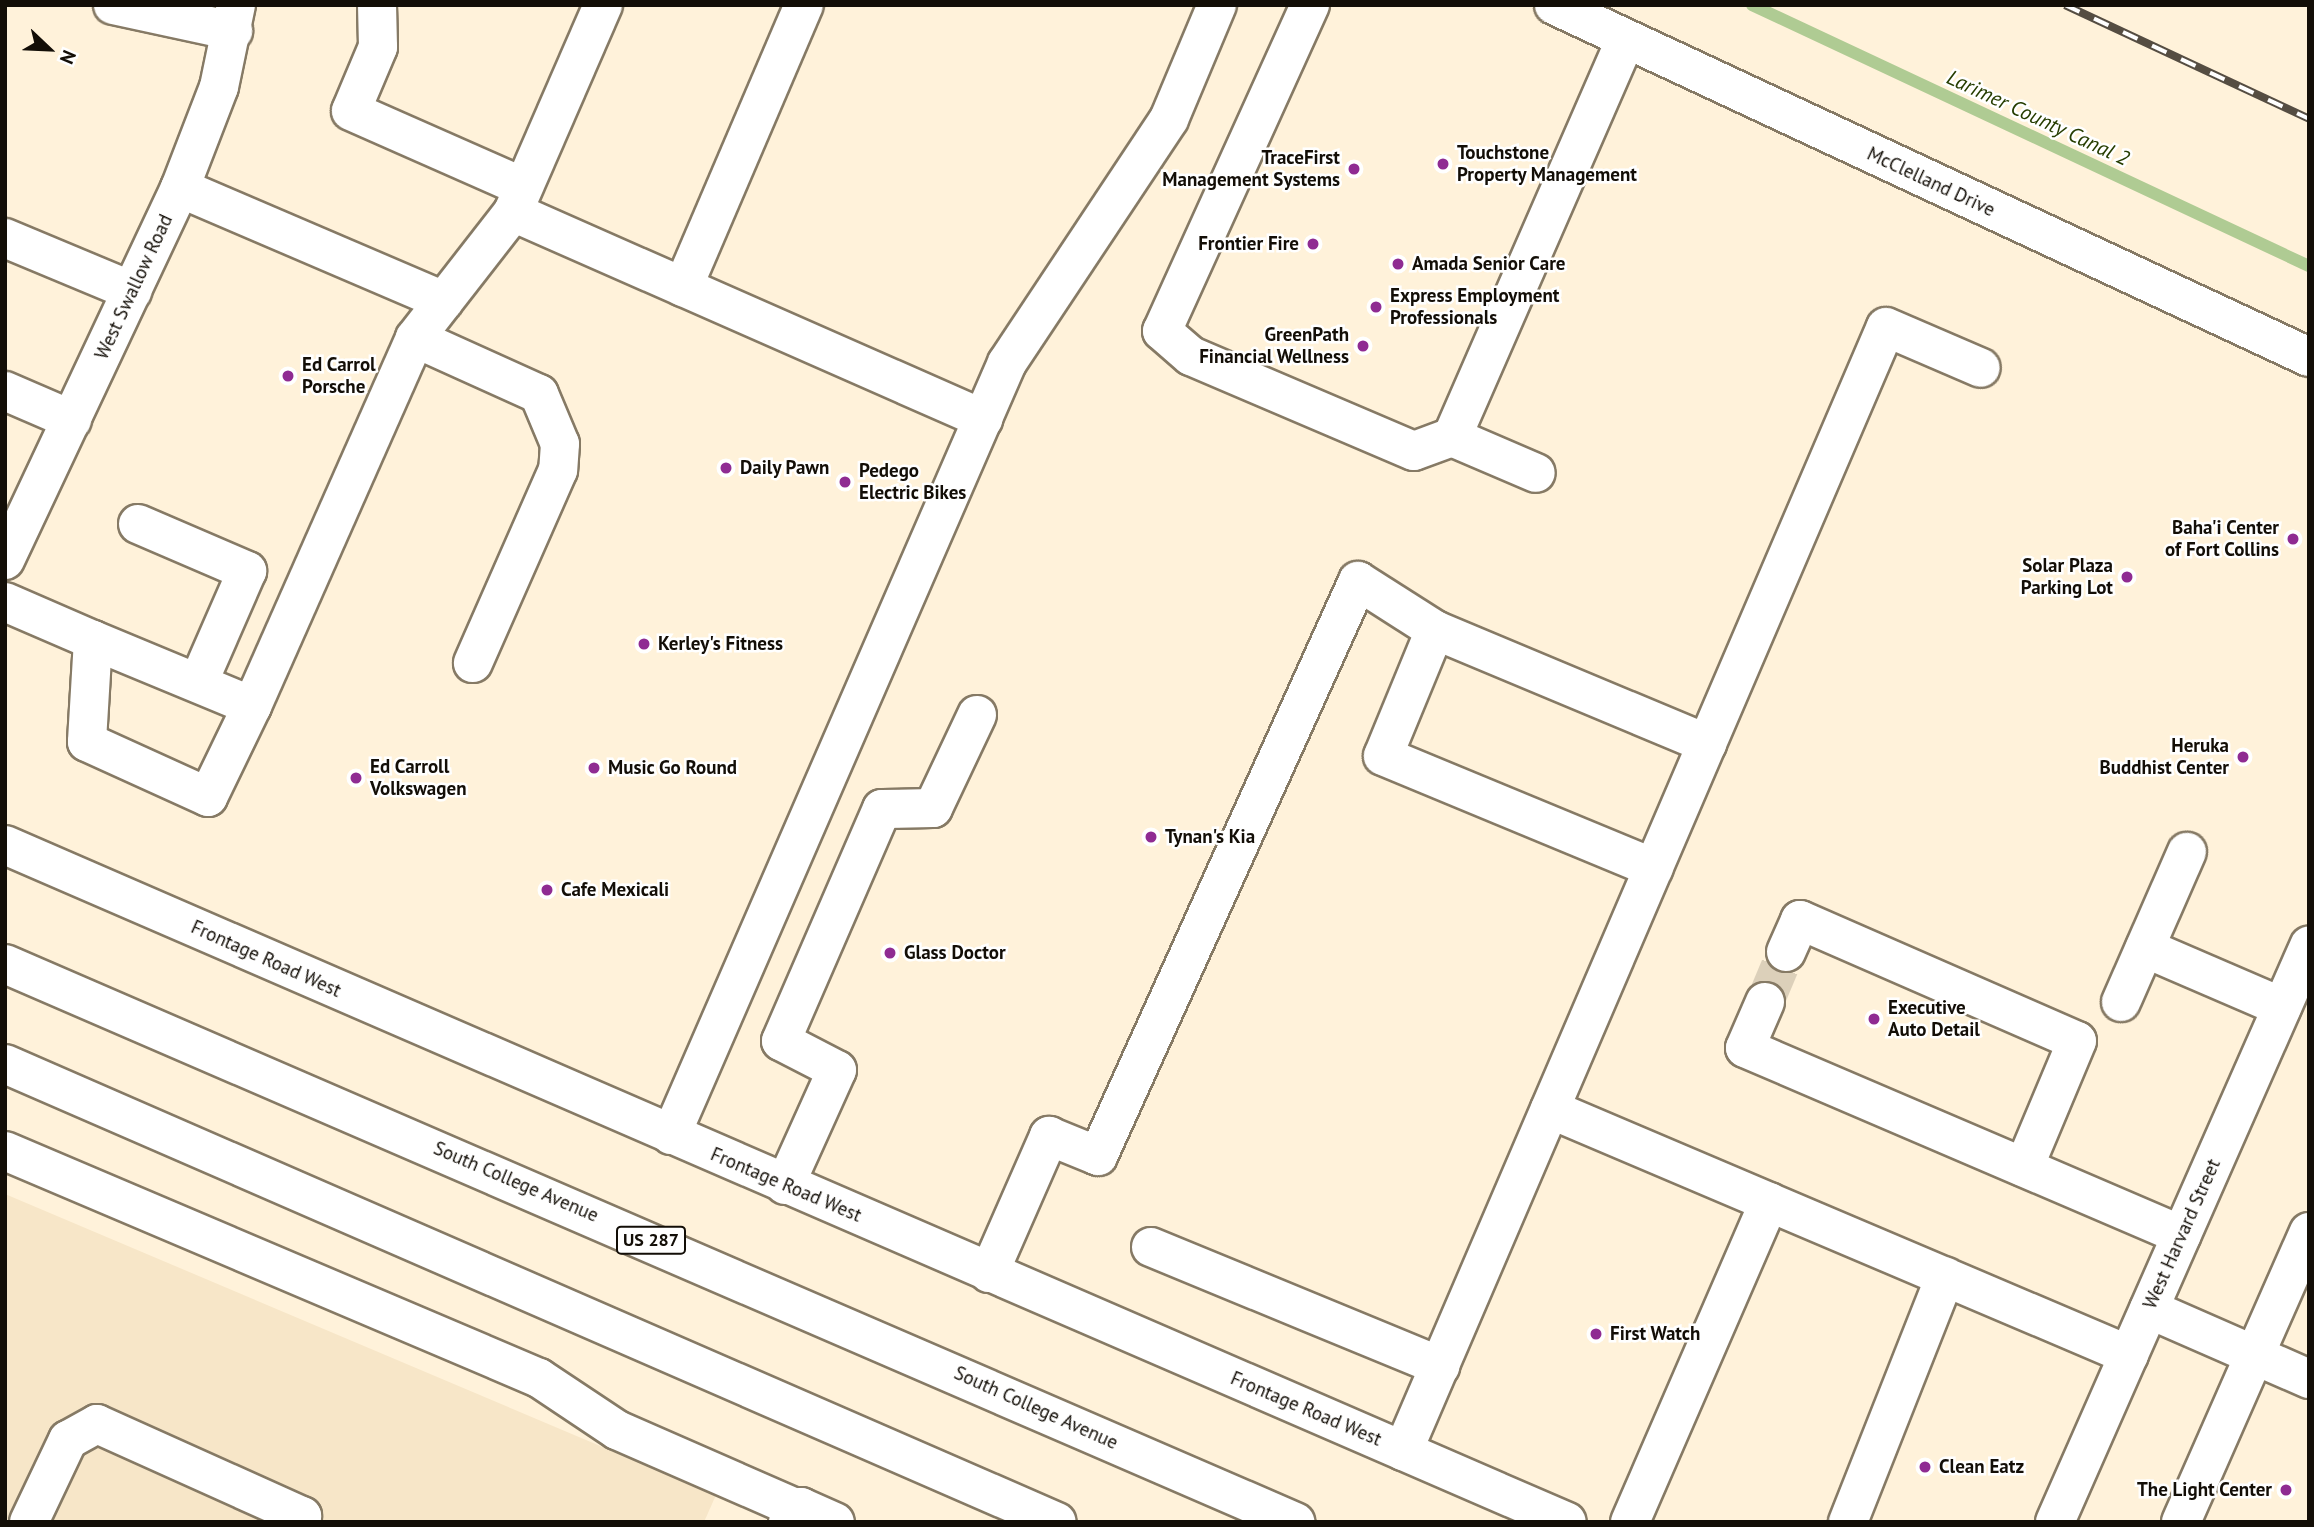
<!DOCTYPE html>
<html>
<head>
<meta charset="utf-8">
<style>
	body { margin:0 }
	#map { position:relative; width:2314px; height:1527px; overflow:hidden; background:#fff2da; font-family:"PT Sans",sans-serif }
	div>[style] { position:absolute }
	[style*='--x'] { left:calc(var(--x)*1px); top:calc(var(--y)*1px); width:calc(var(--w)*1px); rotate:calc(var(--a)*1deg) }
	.built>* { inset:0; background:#f7e6c8 }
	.stream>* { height:12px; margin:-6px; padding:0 6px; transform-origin:6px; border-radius:6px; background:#afcb93 }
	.minor-tunnel>* { height:38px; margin-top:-19px; transform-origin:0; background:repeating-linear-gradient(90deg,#dcd0ba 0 38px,transparent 0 57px) }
	.roads { filter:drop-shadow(2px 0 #867a65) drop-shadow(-2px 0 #867a65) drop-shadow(0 2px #867a65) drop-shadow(0 -2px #867a65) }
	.minor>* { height:38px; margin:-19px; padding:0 19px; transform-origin:19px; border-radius:19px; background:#fff }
	.highway>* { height:38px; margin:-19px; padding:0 19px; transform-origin:19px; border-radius:19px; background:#fff }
	.rail>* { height:8px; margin-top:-4px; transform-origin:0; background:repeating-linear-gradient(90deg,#fff 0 16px,#554d42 0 32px); box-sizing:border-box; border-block:2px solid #554d42 }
	.dots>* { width:19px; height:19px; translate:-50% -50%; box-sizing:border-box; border:4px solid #fff; border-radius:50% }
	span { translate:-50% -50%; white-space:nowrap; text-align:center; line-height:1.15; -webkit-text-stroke:5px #fff; paint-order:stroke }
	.shield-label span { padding:2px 5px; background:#fff; border:2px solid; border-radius:5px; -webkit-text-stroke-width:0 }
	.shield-label { font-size:18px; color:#130e07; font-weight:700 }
	.poi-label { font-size:19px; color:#130e07; font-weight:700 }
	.left { translate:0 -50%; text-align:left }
	.right { translate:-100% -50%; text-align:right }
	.street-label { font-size:19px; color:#130e07 }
	.water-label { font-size:21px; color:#263d00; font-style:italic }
	.frame { position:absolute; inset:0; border:7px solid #130e07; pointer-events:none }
	.north { position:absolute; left:14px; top:14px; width:70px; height:70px; -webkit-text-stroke:5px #fff; paint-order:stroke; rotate:113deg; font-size:19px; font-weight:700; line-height:28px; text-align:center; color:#130e07 }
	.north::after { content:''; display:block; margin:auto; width:24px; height:32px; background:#130e07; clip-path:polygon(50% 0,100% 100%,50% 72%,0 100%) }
</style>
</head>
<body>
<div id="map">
	<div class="built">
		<div style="clip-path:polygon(5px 1194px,716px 1495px,704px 1522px,5px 1522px)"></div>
	</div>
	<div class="stream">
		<div style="--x:1752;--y:5;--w:615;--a:25.11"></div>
	</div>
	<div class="minor-tunnel">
		<div style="--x:1765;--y:1002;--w:54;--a:-67.2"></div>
	</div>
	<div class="roads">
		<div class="minor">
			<div style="--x:113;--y:5;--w:123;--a:12.2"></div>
			<div style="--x:377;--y:5;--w:42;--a:88.6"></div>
			<div style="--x:378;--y:47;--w:69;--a:112.9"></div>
			<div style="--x:351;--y:111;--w:188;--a:23.8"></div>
			<div style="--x:1310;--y:5;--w:358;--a:114.4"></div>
			<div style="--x:1162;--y:331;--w:38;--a:41"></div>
			<div style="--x:1191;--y:356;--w:242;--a:23.1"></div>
			<div style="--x:1414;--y:451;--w:40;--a:-20.2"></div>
			<div style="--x:1452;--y:437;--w:434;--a:-66.4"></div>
			<div style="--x:1554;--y:5;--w:833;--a:25"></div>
			<div style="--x:180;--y:188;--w:287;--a:23.2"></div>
			<div style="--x:513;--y:212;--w:514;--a:23.77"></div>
			<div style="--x:5;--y:238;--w:138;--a:22.7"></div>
			<div style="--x:683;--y:287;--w:307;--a:-66.8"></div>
			<div style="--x:415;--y:338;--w:136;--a:24.3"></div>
			<div style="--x:539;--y:394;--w:54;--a:67.2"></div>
			<div style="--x:560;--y:444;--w:26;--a:94"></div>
			<div style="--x:558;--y:470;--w:211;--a:113.8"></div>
			<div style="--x:5;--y:391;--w:73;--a:23.4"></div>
			<div style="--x:1452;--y:437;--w:91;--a:23.2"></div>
			<div style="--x:138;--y:524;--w:119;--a:23.3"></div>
			<div style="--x:247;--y:571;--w:122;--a:113.6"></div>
			<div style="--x:5;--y:560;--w:411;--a:-64.8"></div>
			<div style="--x:180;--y:188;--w:108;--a:-68.9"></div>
			<div style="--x:219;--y:87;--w:84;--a:-78.3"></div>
			<div style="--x:5;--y:602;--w:96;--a:23.4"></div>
			<div style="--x:1435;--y:630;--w:136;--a:112.4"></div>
			<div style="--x:1383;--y:756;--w:293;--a:22.5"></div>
			<div style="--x:252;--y:706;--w:172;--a:-157.5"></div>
			<div style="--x:93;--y:640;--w:102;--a:93.4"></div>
			<div style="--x:87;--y:742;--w:133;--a:24.4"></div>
			<div style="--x:208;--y:797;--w:101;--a:-64.2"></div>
			<div style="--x:252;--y:706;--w:402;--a:-66.1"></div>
			<div style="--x:415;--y:338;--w:160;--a:-52.1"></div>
			<div style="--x:513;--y:212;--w:226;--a:-66.5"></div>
			<div style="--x:5;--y:845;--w:1702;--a:23.43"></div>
			<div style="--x:2145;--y:948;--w:149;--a:23.3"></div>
			<div style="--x:1786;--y:952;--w:35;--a:-66"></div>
			<div style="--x:1800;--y:920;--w:302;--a:23.6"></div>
			<div style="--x:2077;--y:1041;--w:137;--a:112.8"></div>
			<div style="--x:1765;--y:1002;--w:50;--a:113.5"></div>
			<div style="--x:1745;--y:1048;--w:475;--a:23.2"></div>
			<div style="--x:2121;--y:1002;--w:164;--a:-66.3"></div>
			<div style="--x:1550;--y:1109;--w:629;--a:23.02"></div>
			<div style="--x:671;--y:1135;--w:842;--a:-66.48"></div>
			<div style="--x:1007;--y:363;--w:293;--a:-56.4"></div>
			<div style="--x:1169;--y:119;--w:124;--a:-67.2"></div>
			<div style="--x:5;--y:1151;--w:580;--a:23.03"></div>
			<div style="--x:539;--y:1378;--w:94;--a:33.7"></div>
			<div style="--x:617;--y:1430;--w:200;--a:23.6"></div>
			<div style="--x:785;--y:1185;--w:126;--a:-65.7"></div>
			<div style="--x:837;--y:1070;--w:63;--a:-152.6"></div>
			<div style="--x:781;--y:1041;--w:253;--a:-66.5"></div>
			<div style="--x:882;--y:809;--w:51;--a:-1.1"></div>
			<div style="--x:933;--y:808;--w:103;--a:-64.7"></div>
			<div style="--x:1151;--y:1247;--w:313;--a:22.4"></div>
			<div style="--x:989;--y:1273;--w:150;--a:-66.3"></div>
			<div style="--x:1049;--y:1136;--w:53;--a:22.2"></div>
			<div style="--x:1098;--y:1156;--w:631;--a:-65.67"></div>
			<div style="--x:1358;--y:581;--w:91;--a:32.5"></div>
			<div style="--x:1435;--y:630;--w:295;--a:22.7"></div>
			<div style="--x:2149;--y:1309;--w:175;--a:23.6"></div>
			<div style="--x:1403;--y:1451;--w:1223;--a:-66.75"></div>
			<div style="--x:1886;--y:327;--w:103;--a:23.3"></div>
			<div style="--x:29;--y:1522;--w:91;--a:-64.6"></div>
			<div style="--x:68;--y:1440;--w:33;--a:-29"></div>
			<div style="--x:97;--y:1424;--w:225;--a:24.2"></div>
			<div style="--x:302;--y:1516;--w:6;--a:108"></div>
			<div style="--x:788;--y:1522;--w:20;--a:-49"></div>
			<div style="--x:801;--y:1507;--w:37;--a:24"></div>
			<div style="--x:1630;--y:1522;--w:349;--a:-66.5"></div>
			<div style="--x:1848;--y:1522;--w:264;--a:-68.4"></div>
			<div style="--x:2055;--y:1522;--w:630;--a:-66.2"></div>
			<div style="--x:2181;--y:1522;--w:317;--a:-66.2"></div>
		</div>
		<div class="highway">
			<div style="--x:5;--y:964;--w:1406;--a:23.39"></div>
			<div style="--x:5;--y:1064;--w:1147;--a:23.53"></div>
		</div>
	</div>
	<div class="rail">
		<div style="--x:2065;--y:5;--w:269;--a:25"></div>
	</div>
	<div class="dots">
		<div style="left:1443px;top:164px;background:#8f2b92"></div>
		<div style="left:1354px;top:169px;background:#8f2b92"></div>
		<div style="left:1313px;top:244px;background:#8f2b92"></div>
		<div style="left:1398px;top:264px;background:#8f2b92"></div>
		<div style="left:1376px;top:307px;background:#8f2b92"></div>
		<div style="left:1363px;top:346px;background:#8f2b92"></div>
		<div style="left:288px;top:376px;background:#8f2b92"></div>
		<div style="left:726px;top:468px;background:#8f2b92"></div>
		<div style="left:845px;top:482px;background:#8f2b92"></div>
		<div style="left:2293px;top:539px;background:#8f2b92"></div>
		<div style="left:2127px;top:577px;background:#8f2b92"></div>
		<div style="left:644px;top:644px;background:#8f2b92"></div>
		<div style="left:2243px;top:757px;background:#8f2b92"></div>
		<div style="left:594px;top:768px;background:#8f2b92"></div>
		<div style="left:356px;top:778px;background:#8f2b92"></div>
		<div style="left:1151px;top:837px;background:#8f2b92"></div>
		<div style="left:547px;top:890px;background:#8f2b92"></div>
		<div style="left:890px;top:953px;background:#8f2b92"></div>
		<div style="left:1874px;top:1019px;background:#8f2b92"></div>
		<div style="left:1596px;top:1334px;background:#8f2b92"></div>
		<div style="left:1925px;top:1467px;background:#8f2b92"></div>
		<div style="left:2286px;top:1490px;background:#8f2b92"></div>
	</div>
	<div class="shield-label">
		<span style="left:651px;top:1240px">US 287</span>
	</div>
	<div class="poi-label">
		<span class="left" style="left:1457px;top:164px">Touchstone<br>Property Management</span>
		<span class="right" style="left:1340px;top:169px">TraceFirst<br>Management Systems</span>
		<span class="right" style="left:1299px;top:244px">Frontier Fire</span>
		<span class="left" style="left:1412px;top:264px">Amada Senior Care</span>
		<span class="left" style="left:1390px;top:307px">Express Employment<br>Professionals</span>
		<span class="right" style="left:1349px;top:346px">GreenPath<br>Financial Wellness</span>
		<span class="left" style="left:302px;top:376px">Ed Carrol<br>Porsche</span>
		<span class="left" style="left:740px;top:468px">Daily Pawn</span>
		<span class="left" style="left:859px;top:482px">Pedego<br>Electric Bikes</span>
		<span class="right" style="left:2279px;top:539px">Baha'i Center<br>of Fort Collins</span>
		<span class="right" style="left:2113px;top:577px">Solar Plaza<br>Parking Lot</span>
		<span class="left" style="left:658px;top:644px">Kerley's Fitness</span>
		<span class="right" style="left:2229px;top:757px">Heruka<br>Buddhist Center</span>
		<span class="left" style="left:370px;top:778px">Ed Carroll<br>Volkswagen</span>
		<span class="left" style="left:608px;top:768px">Music Go Round</span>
		<span class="left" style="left:1165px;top:837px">Tynan's Kia</span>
		<span class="left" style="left:561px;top:890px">Cafe Mexicali</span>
		<span class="left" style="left:904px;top:953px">Glass Doctor</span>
		<span class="left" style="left:1888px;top:1019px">Executive<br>Auto Detail</span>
		<span class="left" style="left:1610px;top:1334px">First Watch</span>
		<span class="left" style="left:1939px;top:1467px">Clean Eatz</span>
		<span class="right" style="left:2272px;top:1490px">The Light Center</span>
	</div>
	<div class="street-label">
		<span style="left:1931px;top:182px;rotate:25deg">McClelland Drive</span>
		<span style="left:134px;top:287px;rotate:-65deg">West Swallow Road</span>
		<span style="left:266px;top:959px;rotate:24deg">Frontage Road West</span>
		<span style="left:516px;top:1182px;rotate:23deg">South College Avenue</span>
		<span style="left:786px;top:1185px;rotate:23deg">Frontage Road West</span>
		<span style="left:2182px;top:1234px;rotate:-66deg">West Harvard Street</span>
		<span style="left:1036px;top:1408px;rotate:24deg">South College Avenue</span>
		<span style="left:1306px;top:1409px;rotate:23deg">Frontage Road West</span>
	</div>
	<div class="water-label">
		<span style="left:2038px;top:118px;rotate:25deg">Larimer County Canal 2</span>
	</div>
	<div class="frame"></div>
	<div class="north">N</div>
</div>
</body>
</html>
